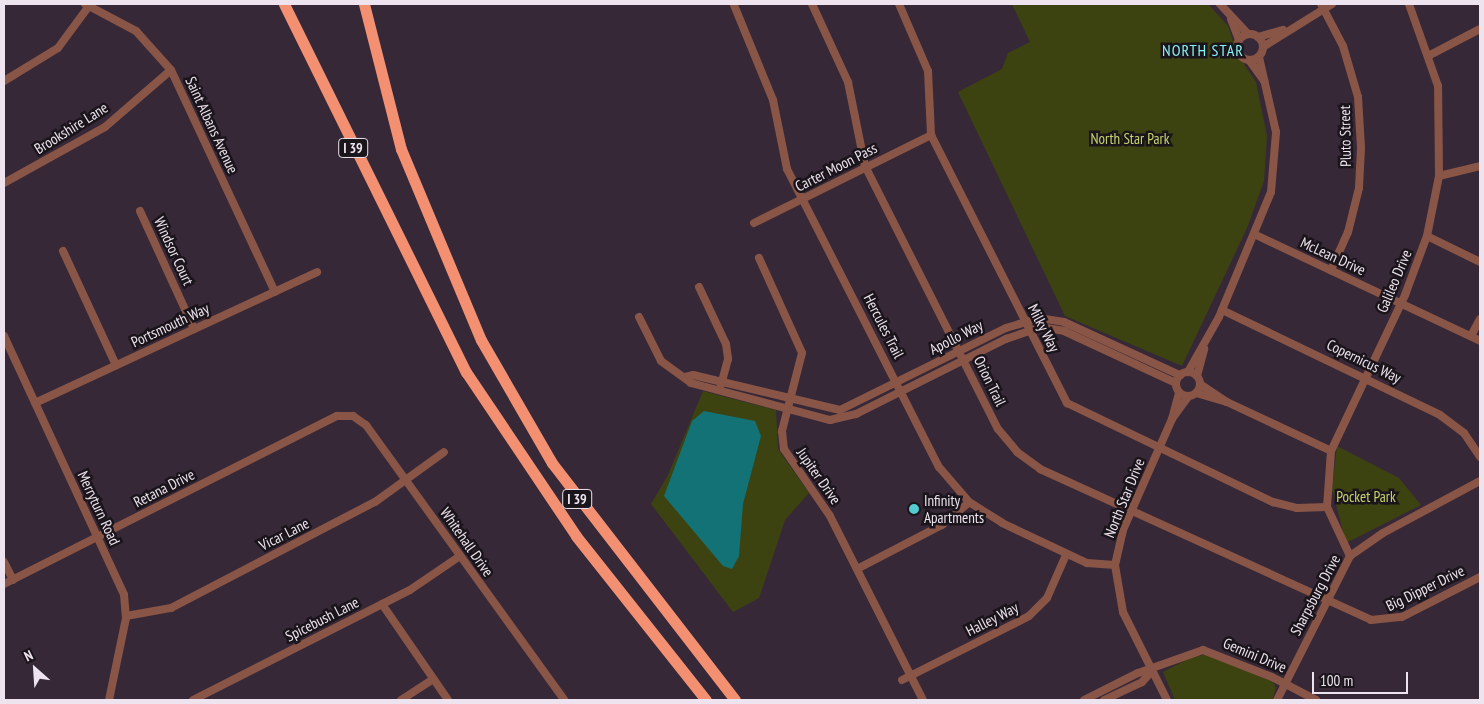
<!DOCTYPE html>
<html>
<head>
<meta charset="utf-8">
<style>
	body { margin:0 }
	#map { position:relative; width:1484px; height:704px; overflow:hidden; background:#372838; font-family:"PT Sans Narrow",sans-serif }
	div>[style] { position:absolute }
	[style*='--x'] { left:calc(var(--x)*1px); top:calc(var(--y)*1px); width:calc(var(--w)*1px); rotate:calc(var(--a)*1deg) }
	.green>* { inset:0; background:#3c4311 }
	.water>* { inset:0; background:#127275 }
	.minor>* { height:8px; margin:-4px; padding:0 4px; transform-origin:4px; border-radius:4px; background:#895546 }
	.minor>.ring { margin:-4px; padding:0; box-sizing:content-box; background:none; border:8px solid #895546; border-radius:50% }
	.highway>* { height:11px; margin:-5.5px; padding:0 5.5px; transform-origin:5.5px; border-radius:5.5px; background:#f49072 }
	.dots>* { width:14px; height:14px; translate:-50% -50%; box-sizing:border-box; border:2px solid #1a141b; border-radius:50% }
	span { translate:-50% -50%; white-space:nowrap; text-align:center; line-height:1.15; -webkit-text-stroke:5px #1a141b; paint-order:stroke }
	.shield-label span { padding:1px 4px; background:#1a141b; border:1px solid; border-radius:4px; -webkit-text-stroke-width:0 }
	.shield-label { font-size:14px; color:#eee4ef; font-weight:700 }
	.street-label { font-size:15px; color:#eee4ef }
	.park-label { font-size:15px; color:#c5d66d }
	.poi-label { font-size:15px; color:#eee4ef }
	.left { translate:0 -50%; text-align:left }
	.neighbourhood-label { font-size:16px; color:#87f3f5; letter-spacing:1px }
	.frame { position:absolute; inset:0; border:5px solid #eee4ef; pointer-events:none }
	.north { position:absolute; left:10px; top:644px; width:50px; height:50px; -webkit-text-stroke:4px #1a141b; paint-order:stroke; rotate:334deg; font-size:14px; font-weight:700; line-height:20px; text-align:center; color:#eee4ef }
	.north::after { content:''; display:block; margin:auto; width:18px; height:22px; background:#eee4ef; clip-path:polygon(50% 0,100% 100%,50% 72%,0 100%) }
	.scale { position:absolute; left:1312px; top:672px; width:96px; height:22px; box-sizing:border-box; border:2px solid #eee4ef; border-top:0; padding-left:6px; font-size:15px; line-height:18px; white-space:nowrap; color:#eee4ef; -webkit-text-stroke:4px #1a141b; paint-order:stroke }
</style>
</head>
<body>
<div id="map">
	<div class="green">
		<div style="clip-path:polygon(1012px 4px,1208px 4px,1228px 26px,1238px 55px,1256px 82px,1267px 136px,1264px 181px,1247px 228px,1182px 366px,1065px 316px,958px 92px,1002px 69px,1008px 53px,1030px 42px)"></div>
		<div style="clip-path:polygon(703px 391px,776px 410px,778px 449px,809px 493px,785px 520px,759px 598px,733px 612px,651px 504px,668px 475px)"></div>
		<div style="clip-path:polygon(1337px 446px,1399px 478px,1421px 505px,1346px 543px,1332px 489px)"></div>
		<div style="clip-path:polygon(1208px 654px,1273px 682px,1276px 688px,1272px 700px,1175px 700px,1163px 672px,1190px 658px)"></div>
	</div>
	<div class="water">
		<div style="clip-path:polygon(704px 411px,755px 421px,761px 436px,743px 504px,739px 556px,732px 569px,723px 566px,664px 496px,692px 421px)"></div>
	</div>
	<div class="minor">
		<div style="--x:85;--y:4;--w:58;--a:27.9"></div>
		<div style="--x:136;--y:31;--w:52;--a:48.1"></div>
		<div style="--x:171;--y:70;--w:245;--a:64.9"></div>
		<div style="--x:812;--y:4;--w:86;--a:65.2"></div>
		<div style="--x:848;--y:82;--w:86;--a:78.6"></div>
		<div style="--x:865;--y:166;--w:295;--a:63.2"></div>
		<div style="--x:998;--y:429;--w:30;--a:50"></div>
		<div style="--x:1017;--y:452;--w:29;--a:36"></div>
		<div style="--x:1040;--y:469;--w:364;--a:24.5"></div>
		<div style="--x:1371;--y:620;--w:31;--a:-6"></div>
		<div style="--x:1402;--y:617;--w:88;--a:-27.1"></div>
		<div style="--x:899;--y:4;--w:73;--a:66.6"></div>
		<div style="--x:928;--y:71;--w:64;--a:87.3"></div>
		<div style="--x:931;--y:135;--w:301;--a:63.1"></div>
		<div style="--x:1067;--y:403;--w:229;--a:25.7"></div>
		<div style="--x:1273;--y:502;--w:25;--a:14"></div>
		<div style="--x:1297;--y:508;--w:30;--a:-2"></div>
		<div style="--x:1220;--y:4;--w:41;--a:47"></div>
		<div style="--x:1321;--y:4;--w:47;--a:62.4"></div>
		<div style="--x:1343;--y:46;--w:53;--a:73.6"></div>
		<div style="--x:1358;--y:97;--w:51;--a:86.6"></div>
		<div style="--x:1361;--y:148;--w:40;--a:92.9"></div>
		<div style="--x:1359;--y:188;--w:45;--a:104"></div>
		<div style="--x:1348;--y:232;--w:42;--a:114.1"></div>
		<div style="--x:734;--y:5;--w:103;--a:67.7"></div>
		<div style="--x:773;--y:100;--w:70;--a:78.5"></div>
		<div style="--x:787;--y:169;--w:335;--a:63"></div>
		<div style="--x:939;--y:467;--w:46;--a:49.4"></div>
		<div style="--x:969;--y:502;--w:39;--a:32"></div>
		<div style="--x:1002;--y:523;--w:94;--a:25.2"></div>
		<div style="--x:1087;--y:563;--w:28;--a:4"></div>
		<div style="--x:1231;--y:19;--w:22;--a:69"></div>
		<div class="ring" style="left:1237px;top:34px;width:18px;height:18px"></div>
		<div style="--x:1258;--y:37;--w:26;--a:-16"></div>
		<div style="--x:1263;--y:47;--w:81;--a:-31.9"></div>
		<div style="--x:1430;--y:55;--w:56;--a:-27.5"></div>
		<div style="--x:1249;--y:60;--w:26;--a:54"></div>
		<div style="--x:4;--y:81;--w:63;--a:-31.4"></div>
		<div style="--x:58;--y:48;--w:52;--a:-53.6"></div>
		<div style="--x:1439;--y:176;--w:42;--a:-13.7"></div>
		<div style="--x:4;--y:183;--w:115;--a:-29"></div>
		<div style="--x:105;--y:127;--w:87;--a:-40.8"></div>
		<div style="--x:140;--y:211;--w:130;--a:65.4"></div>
		<div style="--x:754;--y:223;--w:198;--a:-26.4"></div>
		<div style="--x:1256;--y:235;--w:248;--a:25.3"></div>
		<div style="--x:1427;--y:236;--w:59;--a:26.1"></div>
		<div style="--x:63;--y:251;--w:126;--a:65.1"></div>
		<div style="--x:759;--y:258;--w:104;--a:65.6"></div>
		<div style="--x:802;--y:353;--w:81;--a:104.4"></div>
		<div style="--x:782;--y:431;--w:18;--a:84"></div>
		<div style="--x:784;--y:449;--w:81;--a:55.5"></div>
		<div style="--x:830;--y:516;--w:206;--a:63.2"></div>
		<div style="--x:699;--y:287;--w:63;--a:64.7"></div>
		<div style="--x:726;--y:344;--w:15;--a:82"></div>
		<div style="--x:728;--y:359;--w:27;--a:105"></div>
		<div style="--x:1222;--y:310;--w:242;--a:25.7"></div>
		<div style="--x:1440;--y:415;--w:30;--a:37"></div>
		<div style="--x:1464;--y:433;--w:29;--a:56"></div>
		<div style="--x:639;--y:317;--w:49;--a:63.4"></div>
		<div style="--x:661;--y:361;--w:37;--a:36"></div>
		<div style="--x:691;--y:383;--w:144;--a:14.9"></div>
		<div style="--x:830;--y:420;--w:27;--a:-13"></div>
		<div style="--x:856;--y:414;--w:168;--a:-26.6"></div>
		<div style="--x:1006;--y:339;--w:36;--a:-19"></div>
		<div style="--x:1040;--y:327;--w:24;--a:9"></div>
		<div style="--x:1064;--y:331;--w:123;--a:24.9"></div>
		<div style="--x:4;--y:336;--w:285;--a:65.1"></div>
		<div style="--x:124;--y:595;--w:23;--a:85"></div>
		<div style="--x:126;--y:618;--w:84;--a:101.7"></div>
		<div style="--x:1471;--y:336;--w:19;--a:-62"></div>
		<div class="ring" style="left:1176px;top:372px;width:16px;height:16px"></div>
		<div style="--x:1188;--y:372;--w:63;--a:-60.6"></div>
		<div style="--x:1219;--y:317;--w:135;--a:-67.4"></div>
		<div style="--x:1271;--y:192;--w:60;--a:-85.2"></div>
		<div style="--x:1276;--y:132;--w:77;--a:-102.8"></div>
		<div style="--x:1197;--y:376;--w:28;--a:-75"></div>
		<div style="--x:685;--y:377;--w:8;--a:-14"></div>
		<div style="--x:693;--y:375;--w:151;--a:13.4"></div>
		<div style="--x:840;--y:410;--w:185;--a:-26.3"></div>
		<div style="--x:1006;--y:328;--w:34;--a:-17"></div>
		<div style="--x:1039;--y:318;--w:25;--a:9"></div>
		<div style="--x:1064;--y:322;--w:128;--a:24.6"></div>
		<div style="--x:1200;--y:384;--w:32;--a:34"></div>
		<div style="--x:1227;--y:402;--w:115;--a:25.2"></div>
		<div style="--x:1196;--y:393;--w:32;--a:16"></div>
		<div style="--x:35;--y:403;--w:311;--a:-24.9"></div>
		<div style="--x:1172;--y:419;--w:27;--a:-75"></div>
		<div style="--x:1350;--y:556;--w:54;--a:-115.1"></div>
		<div style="--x:1327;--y:507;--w:56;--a:-85.9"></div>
		<div style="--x:1331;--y:451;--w:173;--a:-64.6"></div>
		<div style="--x:1405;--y:295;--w:63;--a:-69.6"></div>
		<div style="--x:1427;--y:236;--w:61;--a:-78.7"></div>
		<div style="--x:1439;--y:176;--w:90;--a:-90.6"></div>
		<div style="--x:1438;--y:86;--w:87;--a:-109.5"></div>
		<div style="--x:4;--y:562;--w:20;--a:63"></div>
		<div style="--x:857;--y:569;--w:96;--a:-27.4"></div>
		<div style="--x:942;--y:525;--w:35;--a:-40"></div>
		<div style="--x:4;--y:584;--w:373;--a:-26.8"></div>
		<div style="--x:337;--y:416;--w:16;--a:0"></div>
		<div style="--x:353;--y:416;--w:16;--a:35"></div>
		<div style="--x:366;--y:425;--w:339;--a:54.2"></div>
		<div style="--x:382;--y:604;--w:116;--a:55.5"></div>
		<div style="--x:126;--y:616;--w:46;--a:-10.1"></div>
		<div style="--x:171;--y:608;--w:230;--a:-27.5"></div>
		<div style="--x:375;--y:502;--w:85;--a:-35.9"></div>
		<div style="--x:902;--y:680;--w:142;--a:-26.7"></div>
		<div style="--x:1029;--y:616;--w:25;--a:-45"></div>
		<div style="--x:1047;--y:598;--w:47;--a:-66.2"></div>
		<div style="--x:193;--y:700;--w:243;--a:-26.9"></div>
		<div style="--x:410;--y:590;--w:60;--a:-34.2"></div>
		<div style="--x:401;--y:700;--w:37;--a:-33"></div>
		<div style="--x:1084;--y:700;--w:60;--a:-26.6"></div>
		<div style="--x:1138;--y:673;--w:69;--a:-19.5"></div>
		<div style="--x:1203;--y:650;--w:74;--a:21.4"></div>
		<div style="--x:1272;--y:677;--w:50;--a:27.6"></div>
		<div style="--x:1104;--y:700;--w:42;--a:-25.3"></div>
		<div style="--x:1142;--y:682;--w:15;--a:-48"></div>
		<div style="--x:1167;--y:700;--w:98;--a:-116.6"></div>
		<div style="--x:1123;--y:612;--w:48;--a:-99.7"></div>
		<div style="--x:1115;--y:565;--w:36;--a:-77"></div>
		<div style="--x:1123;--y:530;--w:121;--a:-66.2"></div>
		<div style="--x:1172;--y:419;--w:27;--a:-54"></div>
		<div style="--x:1277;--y:700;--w:161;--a:-63.1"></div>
		<div style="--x:1350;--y:556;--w:40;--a:-34.9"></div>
		<div style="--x:1383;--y:533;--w:110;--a:-28.2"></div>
	</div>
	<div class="highway">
		<div style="--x:284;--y:4;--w:411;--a:63.7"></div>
		<div style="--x:466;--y:372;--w:197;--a:56.1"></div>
		<div style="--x:576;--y:536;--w:209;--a:51.6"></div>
		<div style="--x:364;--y:4;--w:150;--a:75.7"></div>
		<div style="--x:401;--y:149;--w:207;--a:67.3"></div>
		<div style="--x:481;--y:340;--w:142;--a:60"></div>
		<div style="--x:552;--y:463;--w:299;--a:52.3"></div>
	</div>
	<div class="dots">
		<div style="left:914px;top:509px;background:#52cdcf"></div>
	</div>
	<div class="shield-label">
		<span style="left:353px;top:148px">I 39</span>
		<span style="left:577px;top:499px">I 39</span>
	</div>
	<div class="street-label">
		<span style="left:212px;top:125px;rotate:65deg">Saint Albans Avenue</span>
		<span style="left:71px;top:128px;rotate:-32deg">Brookshire Lane</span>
		<span style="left:1345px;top:136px;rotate:-91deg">Pluto Street</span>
		<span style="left:836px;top:167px;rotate:-27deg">Carter Moon Pass</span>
		<span style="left:174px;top:251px;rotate:65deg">Windsor Court</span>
		<span style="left:1333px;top:256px;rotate:25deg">McLean Drive</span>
		<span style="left:1394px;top:281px;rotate:-67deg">Galileo Drive</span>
		<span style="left:170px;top:325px;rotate:-25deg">Portsmouth Way</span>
		<span style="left:884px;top:326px;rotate:63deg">Hercules Trail</span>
		<span style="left:1044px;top:328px;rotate:63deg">Milky Way</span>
		<span style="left:956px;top:337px;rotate:-27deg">Apollo Way</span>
		<span style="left:1364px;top:361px;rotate:26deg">Copernicus Way</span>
		<span style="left:990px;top:381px;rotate:64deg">Orion Trail</span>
		<span style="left:819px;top:476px;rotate:55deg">Jupiter Drive</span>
		<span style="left:164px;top:488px;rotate:-27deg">Retana Drive</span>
		<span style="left:1124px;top:498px;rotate:-68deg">North Star Drive</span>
		<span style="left:99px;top:508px;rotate:65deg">Merryturn Road</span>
		<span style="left:284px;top:534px;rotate:-27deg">Vicar Lane</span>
		<span style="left:467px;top:542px;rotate:55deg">Whitehall Drive</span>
		<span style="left:1425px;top:588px;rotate:-26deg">Big Dipper Drive</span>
		<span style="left:1315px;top:595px;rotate:-62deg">Sharpsburg Drive</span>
		<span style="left:322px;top:619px;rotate:-27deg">Spicebush Lane</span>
		<span style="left:992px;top:619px;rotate:-27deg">Halley Way</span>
		<span style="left:1255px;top:655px;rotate:23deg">Gemini Drive</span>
	</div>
	<div class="park-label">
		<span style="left:1130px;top:139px">North Star Park</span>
		<span style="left:1366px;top:497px">Pocket Park</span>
	</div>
	<div class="poi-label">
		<span class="left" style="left:924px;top:509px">Infinity<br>Apartments</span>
	</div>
	<div class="neighbourhood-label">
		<span style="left:1203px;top:50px">NORTH STAR</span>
	</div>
	<div class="frame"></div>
	<div class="north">N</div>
	<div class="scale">100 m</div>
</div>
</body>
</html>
